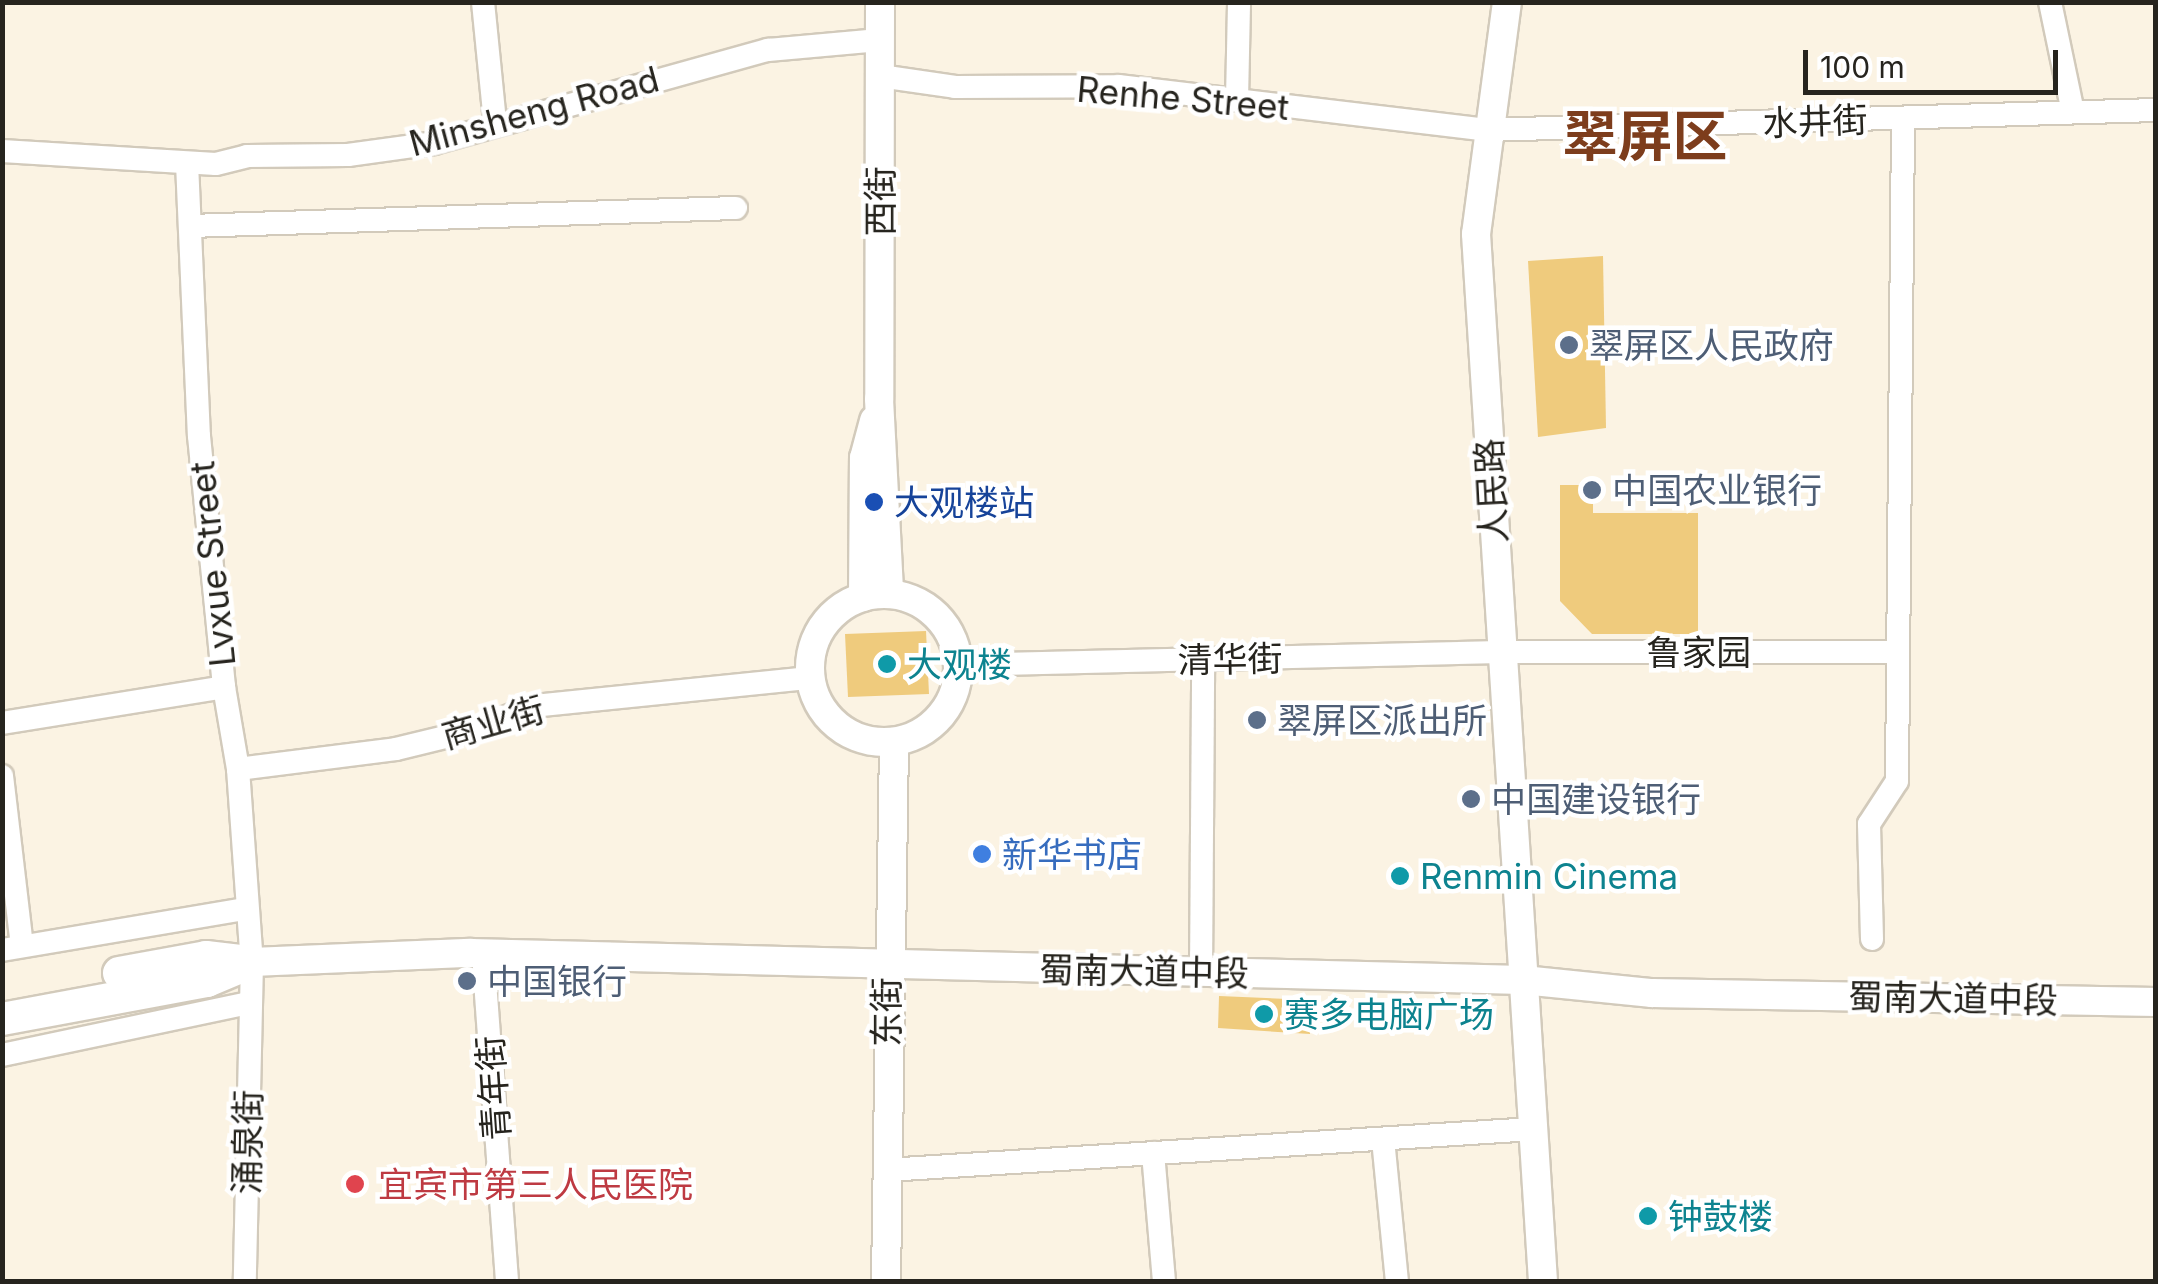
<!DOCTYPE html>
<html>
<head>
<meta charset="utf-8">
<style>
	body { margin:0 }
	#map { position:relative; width:2158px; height:1284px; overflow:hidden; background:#fbf3e3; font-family:Inter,"Noto Sans SC",sans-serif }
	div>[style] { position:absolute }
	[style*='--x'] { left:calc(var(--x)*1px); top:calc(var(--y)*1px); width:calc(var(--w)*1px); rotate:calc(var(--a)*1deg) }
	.building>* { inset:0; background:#efcb7d }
	.roads { filter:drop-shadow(2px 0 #d2cabb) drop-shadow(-2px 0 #d2cabb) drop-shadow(0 2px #d2cabb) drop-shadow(0 -2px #d2cabb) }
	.minor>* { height:22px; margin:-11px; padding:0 11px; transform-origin:11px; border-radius:11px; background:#fff }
	.major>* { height:28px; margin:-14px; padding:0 14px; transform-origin:14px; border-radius:14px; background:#fff }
	.major>.ring { margin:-14px; padding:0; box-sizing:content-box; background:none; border:28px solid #fff; border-radius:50% }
	.highway>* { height:32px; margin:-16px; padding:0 16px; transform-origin:16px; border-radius:16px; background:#fff }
	.dots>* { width:28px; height:28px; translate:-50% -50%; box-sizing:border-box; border:5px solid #fff; border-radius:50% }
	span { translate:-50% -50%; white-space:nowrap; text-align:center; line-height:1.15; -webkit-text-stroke:9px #fff; paint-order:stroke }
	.street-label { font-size:35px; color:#26241e }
	.service-label { font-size:35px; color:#4e5e75 }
	.left { translate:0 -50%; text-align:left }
	.transit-label { font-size:35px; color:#164399 }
	.culture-label { font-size:35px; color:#0d838f }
	.shop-label { font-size:35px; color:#366cbe }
	.health-label { font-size:35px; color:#be3a42 }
	.town-label { font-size:55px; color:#7d3d1c; font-weight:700 }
	.frame { position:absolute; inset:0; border:5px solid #26241e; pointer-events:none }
	.scale { position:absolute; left:1803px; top:50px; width:255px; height:45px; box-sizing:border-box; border:5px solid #26241e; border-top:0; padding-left:12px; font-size:30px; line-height:35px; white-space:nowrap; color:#26241e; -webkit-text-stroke:8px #fff; paint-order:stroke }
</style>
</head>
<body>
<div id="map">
	<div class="building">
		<div style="clip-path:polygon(1603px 256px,1606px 428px,1538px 437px,1528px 261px)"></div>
		<div style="clip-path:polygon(1560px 485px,1593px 485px,1593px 513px,1698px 513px,1698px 634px,1592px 634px,1560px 601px)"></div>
		<div style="clip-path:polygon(926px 631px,929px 694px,848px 697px,845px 634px)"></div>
		<div style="clip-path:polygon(1219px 996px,1310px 1000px,1310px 1034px,1218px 1028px)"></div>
	</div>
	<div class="roads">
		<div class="minor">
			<div style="--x:483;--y:2;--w:122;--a:84.3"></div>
			<div style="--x:2050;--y:2;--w:112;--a:78.2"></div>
			<div style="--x:880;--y:76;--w:76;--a:8.3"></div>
			<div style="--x:955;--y:87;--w:164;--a:-0.3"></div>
			<div style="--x:1119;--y:86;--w:370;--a:6.8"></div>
			<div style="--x:1486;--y:130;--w:670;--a:-1.71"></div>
			<div style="--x:1237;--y:100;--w:98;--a:-88.8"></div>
			<div style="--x:2;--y:151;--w:214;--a:3.5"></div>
			<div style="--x:216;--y:164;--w:32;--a:-14"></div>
			<div style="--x:247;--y:156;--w:101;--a:-0.6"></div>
			<div style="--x:348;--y:155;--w:87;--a:-7.9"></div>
			<div style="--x:434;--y:143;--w:347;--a:-15.6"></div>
			<div style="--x:768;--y:50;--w:112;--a:-5.1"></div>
			<div style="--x:187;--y:163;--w:273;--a:87.5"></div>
			<div style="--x:199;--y:436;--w:252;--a:84.3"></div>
			<div style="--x:224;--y:687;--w:83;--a:80.3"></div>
			<div style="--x:238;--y:769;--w:194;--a:85.9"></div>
			<div style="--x:252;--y:962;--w:320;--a:91.3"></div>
			<div style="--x:190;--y:226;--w:546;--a:-1.89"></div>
			<div style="--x:959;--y:665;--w:542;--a:-1.37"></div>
			<div style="--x:1501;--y:652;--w:397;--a:0"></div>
			<div style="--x:2;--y:723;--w:225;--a:-9.2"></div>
			<div style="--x:238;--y:769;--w:159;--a:-7.2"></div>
			<div style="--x:396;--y:749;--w:84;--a:-13.7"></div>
			<div style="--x:478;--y:729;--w:60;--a:-22.7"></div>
			<div style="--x:533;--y:706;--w:277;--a:-5.8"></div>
			<div style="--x:2;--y:776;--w:171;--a:83.3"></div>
			<div style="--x:1872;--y:939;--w:115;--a:-91.5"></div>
			<div style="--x:1869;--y:824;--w:51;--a:-56.9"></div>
			<div style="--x:1897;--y:781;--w:663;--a:-89.48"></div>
			<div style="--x:2;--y:950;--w:246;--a:-9.6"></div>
			<div style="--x:483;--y:954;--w:329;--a:85.8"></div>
			<div style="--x:1201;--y:974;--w:314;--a:-89.6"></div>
			<div style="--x:2;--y:1055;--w:252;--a:-11.9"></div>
			<div style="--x:1383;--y:1139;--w:144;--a:84.4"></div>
			<div style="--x:1153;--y:1153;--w:129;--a:85.1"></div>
			<div style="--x:887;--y:1170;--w:648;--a:-3.63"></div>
		</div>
		<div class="major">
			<div style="--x:880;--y:2;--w:397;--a:90.1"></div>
			<div style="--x:879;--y:399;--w:194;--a:87"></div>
			<div style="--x:1507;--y:2;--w:234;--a:97.6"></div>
			<div style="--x:1476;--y:234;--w:1050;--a:86.34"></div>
			<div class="ring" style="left:810px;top:594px;width:120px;height:120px"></div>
			<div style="--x:863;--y:597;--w:139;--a:-89.6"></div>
			<div style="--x:864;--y:458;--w:39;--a:-75"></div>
			<div style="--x:252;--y:962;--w:219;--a:-2.4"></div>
			<div style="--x:471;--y:953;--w:1052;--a:1.47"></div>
			<div style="--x:1523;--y:980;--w:130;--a:5.8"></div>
			<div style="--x:1652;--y:993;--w:504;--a:1.02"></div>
			<div style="--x:886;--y:1282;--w:540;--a:-89.15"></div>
		</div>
		<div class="highway">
			<div style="--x:119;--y:973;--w:88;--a:-10.4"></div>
			<div style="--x:206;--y:957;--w:43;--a:6.6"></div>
			<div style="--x:2;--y:1019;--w:208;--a:-10.5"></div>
			<div style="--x:207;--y:981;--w:49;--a:-22.9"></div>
		</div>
	</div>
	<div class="dots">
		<div style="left:1569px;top:345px;background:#5c6f8a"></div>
		<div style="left:1592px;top:490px;background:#5c6f8a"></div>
		<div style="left:874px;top:502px;background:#1a4fb4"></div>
		<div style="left:887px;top:664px;background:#0f9aa8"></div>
		<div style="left:1257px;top:720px;background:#5c6f8a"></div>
		<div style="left:1471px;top:799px;background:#5c6f8a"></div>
		<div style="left:982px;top:854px;background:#3f7fe0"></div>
		<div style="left:1400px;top:876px;background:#0f9aa8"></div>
		<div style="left:467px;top:981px;background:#5c6f8a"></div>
		<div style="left:1264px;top:1014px;background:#0f9aa8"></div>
		<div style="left:355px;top:1184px;background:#e0444e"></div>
		<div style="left:1648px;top:1216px;background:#0f9aa8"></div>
	</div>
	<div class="street-label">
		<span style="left:1183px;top:98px;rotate:5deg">Renhe Street</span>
		<span style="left:534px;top:111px;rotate:-15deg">Minsheng Road</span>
		<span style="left:1815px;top:121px;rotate:-2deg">水井街</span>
		<span style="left:880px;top:201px;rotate:-90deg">西街</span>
		<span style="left:1491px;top:491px;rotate:-93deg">人民路</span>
		<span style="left:212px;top:564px;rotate:-96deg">Lvxue Street</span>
		<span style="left:1699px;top:652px">鲁家园</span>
		<span style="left:1230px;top:659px;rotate:-1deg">清华街</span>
		<span style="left:493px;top:722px;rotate:-16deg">商业街</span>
		<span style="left:1144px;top:971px;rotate:1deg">蜀南大道中段</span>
		<span style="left:1953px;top:998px;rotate:1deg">蜀南大道中段</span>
		<span style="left:886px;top:1012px;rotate:-90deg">东街</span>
		<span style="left:493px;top:1088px;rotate:-94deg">青年街</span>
		<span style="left:247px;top:1142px;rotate:-89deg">涌泉街</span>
	</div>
	<div class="service-label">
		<span class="left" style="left:1589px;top:345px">翠屏区人民政府</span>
		<span class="left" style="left:1612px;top:490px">中国农业银行</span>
		<span class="left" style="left:1277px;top:720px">翠屏区派出所</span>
		<span class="left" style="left:1491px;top:799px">中国建设银行</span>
		<span class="left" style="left:487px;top:981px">中国银行</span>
	</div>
	<div class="transit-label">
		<span class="left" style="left:894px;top:502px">大观楼站</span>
	</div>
	<div class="culture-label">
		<span class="left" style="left:907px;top:664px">大观楼</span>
		<span class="left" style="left:1420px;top:876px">Renmin Cinema</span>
		<span class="left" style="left:1284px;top:1014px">赛多电脑广场</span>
		<span class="left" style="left:1668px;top:1216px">钟鼓楼</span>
	</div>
	<div class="shop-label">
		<span class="left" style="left:1002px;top:854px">新华书店</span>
	</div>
	<div class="health-label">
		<span class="left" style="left:378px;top:1184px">宜宾市第三人民医院</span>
	</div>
	<div class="town-label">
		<span style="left:1645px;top:137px">翠屏区</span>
	</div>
	<div class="frame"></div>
	<div class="scale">100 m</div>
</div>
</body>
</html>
